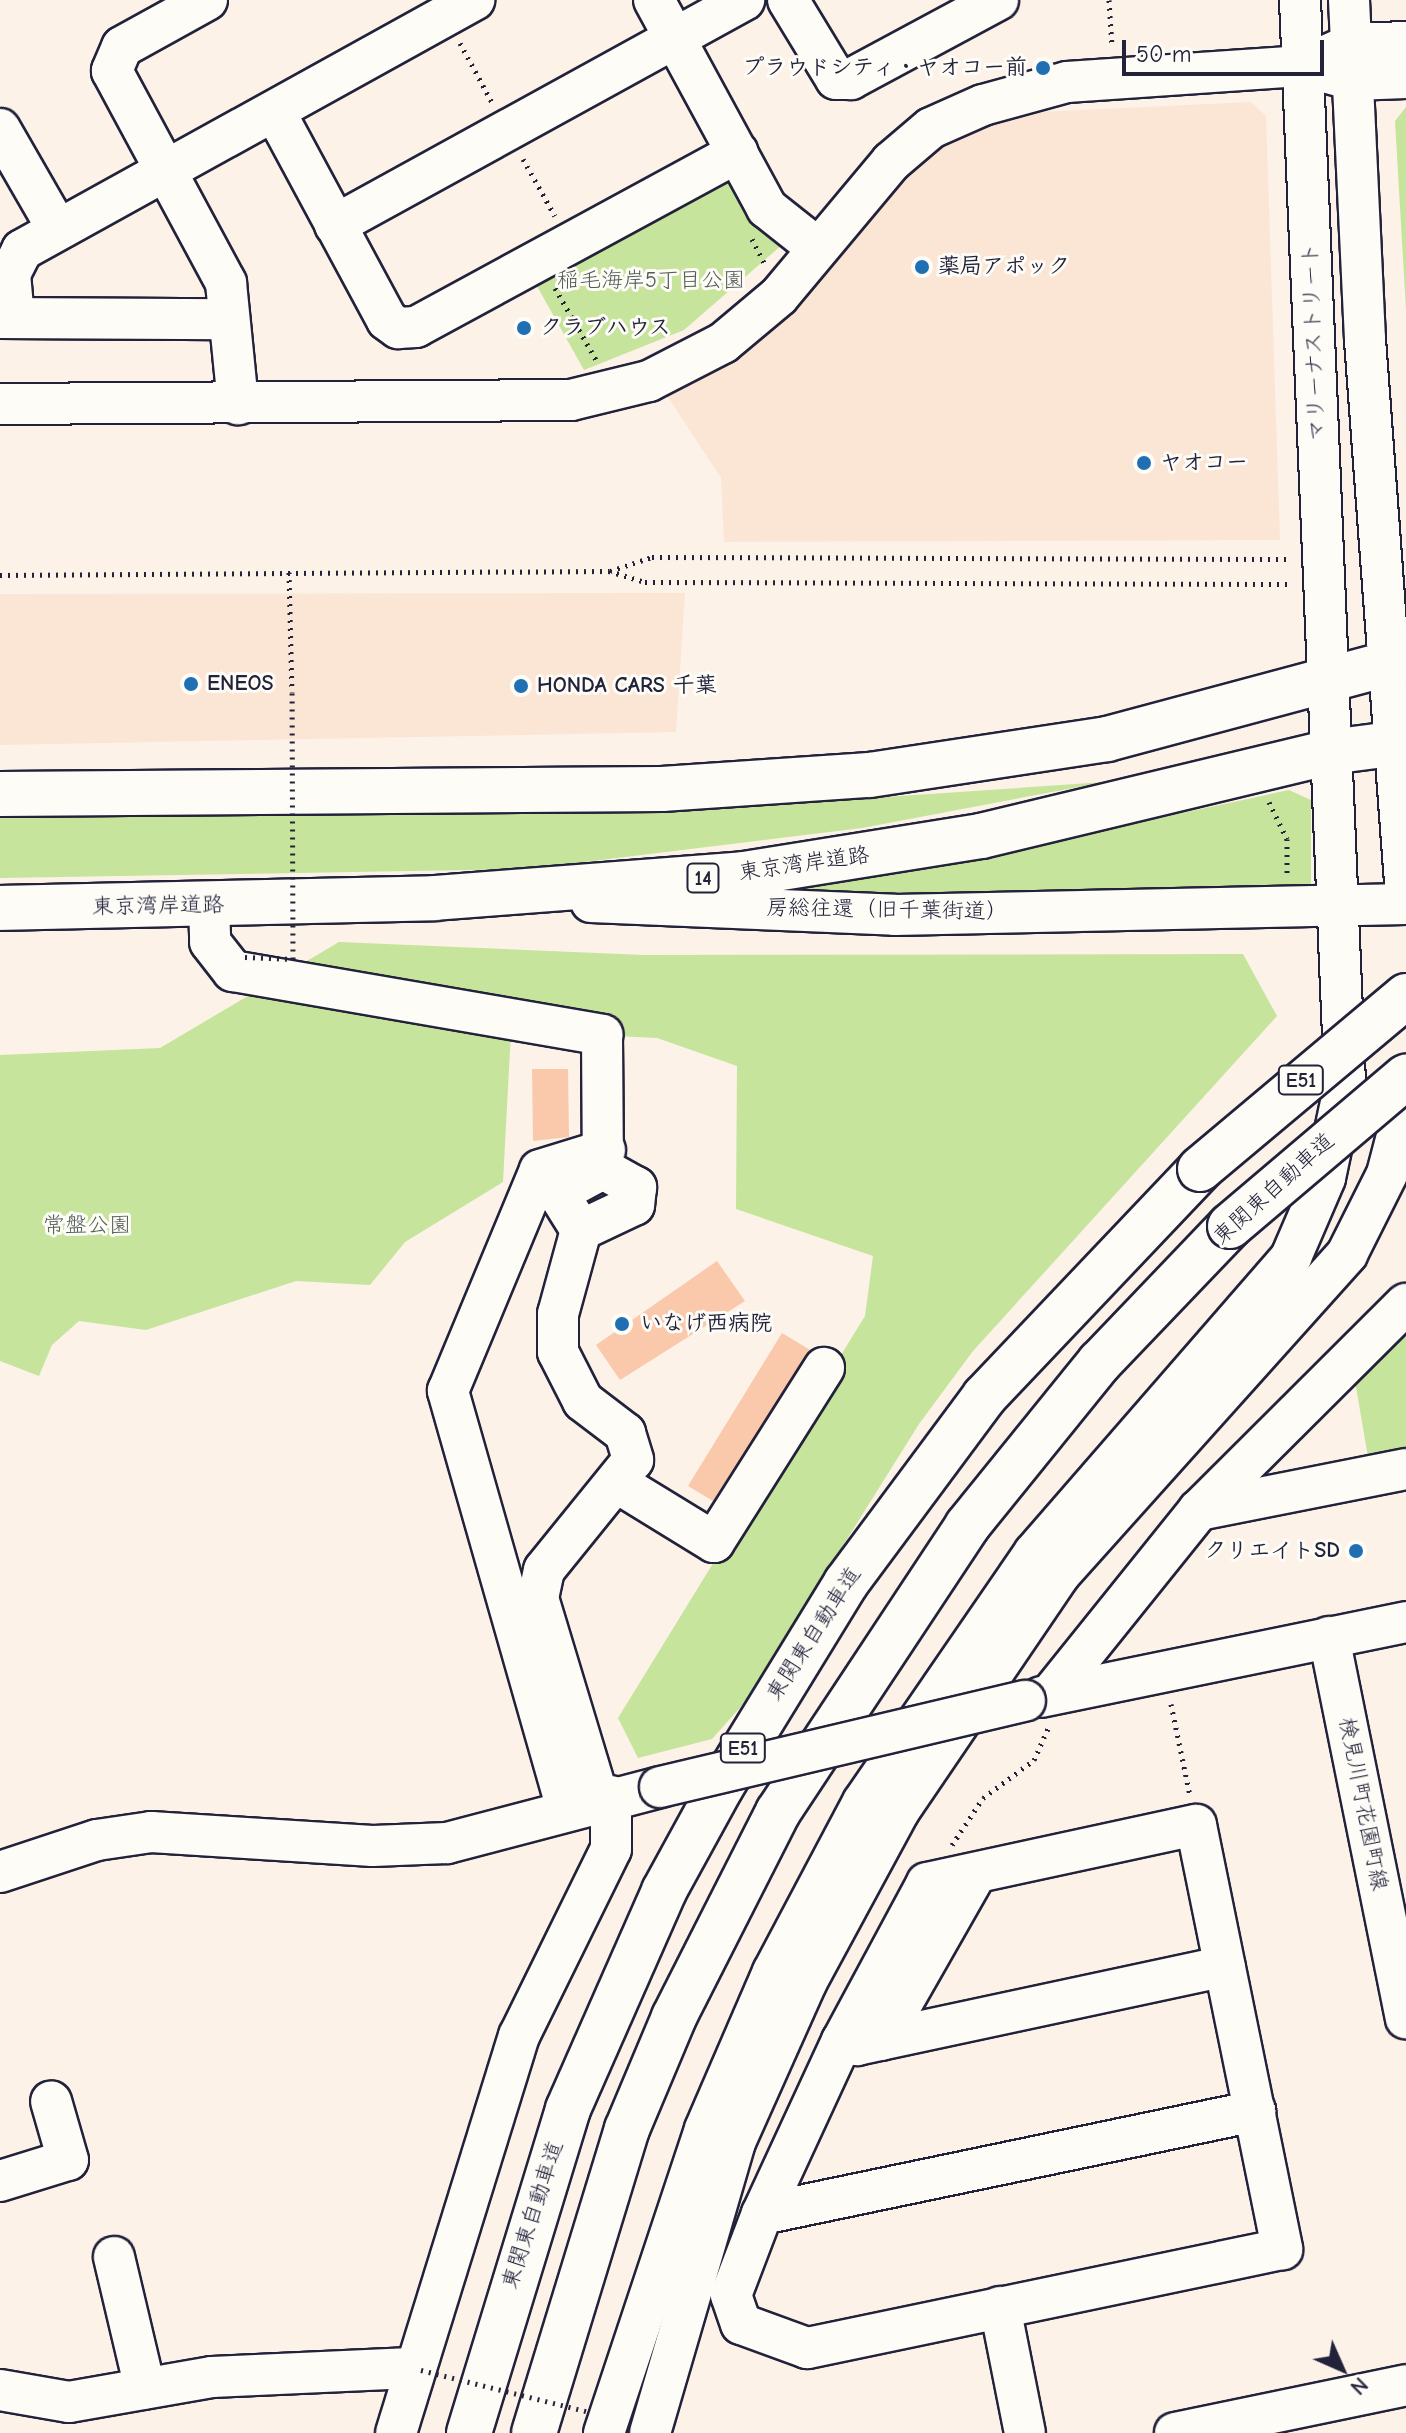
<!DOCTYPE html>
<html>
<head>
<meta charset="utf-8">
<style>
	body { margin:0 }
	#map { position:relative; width:1406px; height:2433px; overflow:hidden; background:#fcf2e8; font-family:"Comic Neue","Klee One",sans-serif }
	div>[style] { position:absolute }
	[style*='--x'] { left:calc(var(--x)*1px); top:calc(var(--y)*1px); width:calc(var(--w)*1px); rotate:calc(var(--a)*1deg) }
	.built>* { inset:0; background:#fbe5d5 }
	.green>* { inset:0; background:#c6e49c }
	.building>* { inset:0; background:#fac8aa }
	.path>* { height:5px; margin-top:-2.5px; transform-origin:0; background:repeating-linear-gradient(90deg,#22223b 0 2px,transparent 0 8px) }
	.roads { filter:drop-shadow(2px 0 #22223b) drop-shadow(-2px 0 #22223b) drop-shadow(0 2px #22223b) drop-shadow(0 -2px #22223b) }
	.minor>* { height:40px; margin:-20px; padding:0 20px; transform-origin:20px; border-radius:20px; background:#fdfcf7 }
	.highway>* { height:44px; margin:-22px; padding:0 22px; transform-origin:22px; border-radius:22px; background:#fdfcf7 }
	.path-bridge>* { height:5px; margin-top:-2.5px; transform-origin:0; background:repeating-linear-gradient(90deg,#22223b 0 2px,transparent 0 8px) }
	.bridges { filter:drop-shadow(2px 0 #22223b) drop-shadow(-2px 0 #22223b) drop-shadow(0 2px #22223b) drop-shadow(0 -2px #22223b) }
	.minor-bridge>* { height:40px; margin:-20px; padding:0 20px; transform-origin:20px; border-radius:20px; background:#fdfcf7 }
	.highway-bridge>* { height:44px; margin:-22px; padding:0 22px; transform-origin:22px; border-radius:22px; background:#fdfcf7 }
	.dots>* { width:22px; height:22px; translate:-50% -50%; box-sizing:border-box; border:4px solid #fdfcf7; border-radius:50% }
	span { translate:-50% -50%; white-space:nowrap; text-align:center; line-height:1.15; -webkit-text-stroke:6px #fdfcf7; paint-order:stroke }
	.shield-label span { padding:2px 6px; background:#fdfcf7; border:2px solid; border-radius:6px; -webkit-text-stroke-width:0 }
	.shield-label { font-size:20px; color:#22223b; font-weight:700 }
	.poi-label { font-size:22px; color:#22223b; font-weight:700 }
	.right { translate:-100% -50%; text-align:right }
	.left { translate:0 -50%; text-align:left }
	.park-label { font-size:22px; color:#535c58 }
	.street-label { font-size:22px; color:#22223b }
	.north { position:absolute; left:1302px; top:2329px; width:80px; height:80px; -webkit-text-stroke:6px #fdfcf7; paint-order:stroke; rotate:135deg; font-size:22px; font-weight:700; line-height:32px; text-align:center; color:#22223b }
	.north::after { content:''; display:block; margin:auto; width:28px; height:36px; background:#22223b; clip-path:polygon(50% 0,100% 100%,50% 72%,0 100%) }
	.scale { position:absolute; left:1122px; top:40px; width:202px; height:36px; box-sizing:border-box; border:4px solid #22223b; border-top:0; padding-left:10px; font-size:24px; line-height:28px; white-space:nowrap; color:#22223b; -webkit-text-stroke:6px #fdfcf7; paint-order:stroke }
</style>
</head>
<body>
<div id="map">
	<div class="built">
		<div style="clip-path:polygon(1251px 102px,1266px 116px,1280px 540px,724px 542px,721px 478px,664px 391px,829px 260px,926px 152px,969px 126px,1018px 113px)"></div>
		<div style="clip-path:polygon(685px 593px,676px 732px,0 745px,0 594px)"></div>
	</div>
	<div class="green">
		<div style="clip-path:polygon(1406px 107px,1406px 310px,1395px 121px)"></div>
		<div style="clip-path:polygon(730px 171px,783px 244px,684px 330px,584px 370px,533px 279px)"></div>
		<div style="clip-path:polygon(1105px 782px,862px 828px,527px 869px,0 878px,0 815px,669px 812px)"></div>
		<div style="clip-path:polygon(1289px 790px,1311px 800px,1311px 892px,917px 904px,804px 893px,807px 882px,1010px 850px)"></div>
		<div style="clip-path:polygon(339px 942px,644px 955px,1243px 954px,1277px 1016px,973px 1351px,919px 1424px,745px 1702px,712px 1739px,638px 1758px,618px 1718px,865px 1316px,873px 1256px,736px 1209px,737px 1066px,657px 1038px,511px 1031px,503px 1182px,405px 1242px,370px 1285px,296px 1281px,146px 1330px,79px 1321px,52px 1345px,39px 1376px,0 1361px,0 1055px,160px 1048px)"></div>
		<div style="clip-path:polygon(1406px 1326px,1406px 1456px,1369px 1463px,1355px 1381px)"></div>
	</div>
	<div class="building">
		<div style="clip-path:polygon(532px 1069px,568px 1069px,569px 1137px,533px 1141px)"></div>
		<div style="clip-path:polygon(717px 1261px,745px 1301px,620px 1380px,596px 1345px)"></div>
		<div style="clip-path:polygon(782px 1333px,810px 1350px,713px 1501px,688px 1486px)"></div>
	</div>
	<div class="path">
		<div style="--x:1109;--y:0;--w:47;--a:86.3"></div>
		<div style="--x:460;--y:43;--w:69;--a:61.6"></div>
		<div style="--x:523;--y:159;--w:65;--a:60.7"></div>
		<div style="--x:752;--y:239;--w:29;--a:63"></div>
		<div style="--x:555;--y:288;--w:86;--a:60.2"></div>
		<div style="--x:610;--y:571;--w:44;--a:-18.4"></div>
		<div style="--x:652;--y:557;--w:639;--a:0.18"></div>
		<div style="--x:289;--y:572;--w:120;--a:88.6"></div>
		<div style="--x:0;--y:575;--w:609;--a:-0.38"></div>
		<div style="--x:609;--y:571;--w:38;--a:17"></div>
		<div style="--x:645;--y:582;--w:648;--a:0.18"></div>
		<div style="--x:1269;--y:802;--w:41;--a:64.1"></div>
		<div style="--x:1287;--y:839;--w:35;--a:90"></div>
		<div style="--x:1171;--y:1704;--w:94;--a:78.3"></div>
		<div style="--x:952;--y:1845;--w:56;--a:-56.6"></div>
		<div style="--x:983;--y:1798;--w:64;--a:-36.7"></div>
		<div style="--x:1034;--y:1760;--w:36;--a:-66"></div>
	</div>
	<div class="roads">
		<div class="minor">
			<div style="--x:207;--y:0;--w:97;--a:151.1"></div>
			<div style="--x:122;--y:47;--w:26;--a:113"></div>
			<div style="--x:112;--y:71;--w:241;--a:61.7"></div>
			<div style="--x:226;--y:283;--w:122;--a:84.3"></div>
			<div style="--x:654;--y:0;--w:237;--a:61.5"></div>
			<div style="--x:767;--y:208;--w:63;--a:38.5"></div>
			<div style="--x:788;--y:0;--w:92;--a:58.7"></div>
			<div style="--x:836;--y:79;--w:15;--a:0"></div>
			<div style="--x:851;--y:79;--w:167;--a:-28.3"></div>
			<div style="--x:1349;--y:0;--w:340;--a:87.3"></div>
			<div style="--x:1365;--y:340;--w:558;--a:85.78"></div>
			<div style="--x:1328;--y:55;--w:26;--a:-25"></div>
			<div style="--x:1352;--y:44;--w:54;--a:-2.1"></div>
			<div style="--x:275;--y:112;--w:236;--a:61.7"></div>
			<div style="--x:387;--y:320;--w:14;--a:36"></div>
			<div style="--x:398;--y:328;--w:18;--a:-3"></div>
			<div style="--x:416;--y:327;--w:366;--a:-28.5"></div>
			<div style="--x:0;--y:129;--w:116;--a:60.1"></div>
			<div style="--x:335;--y:225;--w:467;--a:-28.8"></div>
			<div style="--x:0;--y:318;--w:228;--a:0.3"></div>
			<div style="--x:14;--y:318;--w:44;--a:-95.2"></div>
			<div style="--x:10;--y:274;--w:27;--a:-63"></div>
			<div style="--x:22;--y:250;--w:517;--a:-28.95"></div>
			<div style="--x:0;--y:404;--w:571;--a:-0.4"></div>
			<div style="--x:571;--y:400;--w:80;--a:-13.7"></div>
			<div style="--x:649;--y:381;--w:83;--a:-27.2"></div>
			<div style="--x:723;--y:343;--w:73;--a:-40"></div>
			<div style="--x:779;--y:296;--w:175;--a:-50.1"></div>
			<div style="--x:891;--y:162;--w:52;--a:-40.4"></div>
			<div style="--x:931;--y:128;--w:57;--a:-23.9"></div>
			<div style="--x:983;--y:105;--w:87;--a:-15.3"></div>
			<div style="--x:1067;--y:82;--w:237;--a:-3.9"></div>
			<div style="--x:1303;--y:66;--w:52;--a:15.6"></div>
			<div style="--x:1353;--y:80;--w:53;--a:-2.2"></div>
			<div style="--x:591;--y:902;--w:304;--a:2.4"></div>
			<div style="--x:895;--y:915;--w:511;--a:-1.23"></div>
			<div style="--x:209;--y:906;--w:36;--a:88"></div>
			<div style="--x:210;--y:942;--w:37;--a:52"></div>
			<div style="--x:233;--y:971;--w:375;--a:9.8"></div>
			<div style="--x:602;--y:1035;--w:134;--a:89.6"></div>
			<div style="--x:603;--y:1169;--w:38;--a:29"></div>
			<div style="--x:636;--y:1187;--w:18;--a:96"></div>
			<div style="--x:634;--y:1205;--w:59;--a:154.7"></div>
			<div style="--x:581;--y:1230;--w:44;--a:-121.9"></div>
			<div style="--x:558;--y:1193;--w:51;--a:-28.1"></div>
			<div style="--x:581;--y:1230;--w:87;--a:105.3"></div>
			<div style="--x:558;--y:1314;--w:38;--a:90"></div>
			<div style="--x:558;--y:1352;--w:55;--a:63"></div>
			<div style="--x:583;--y:1401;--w:53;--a:37.3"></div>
			<div style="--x:625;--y:1433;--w:28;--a:73"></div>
			<div style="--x:633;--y:1460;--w:141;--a:129"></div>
			<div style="--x:544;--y:1570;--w:29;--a:102"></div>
			<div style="--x:538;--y:1598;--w:211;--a:73.2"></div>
			<div style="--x:616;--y:1482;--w:115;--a:31.5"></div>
			<div style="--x:714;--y:1542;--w:206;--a:-57.7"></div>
			<div style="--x:1199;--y:1510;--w:211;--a:-11.2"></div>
			<div style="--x:1329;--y:1637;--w:389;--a:78.6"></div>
			<div style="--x:1051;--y:1694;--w:236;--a:-51.2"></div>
			<div style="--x:1199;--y:1510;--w:292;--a:-44.9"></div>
			<div style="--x:1041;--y:1697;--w:373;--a:-11.6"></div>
			<div style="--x:567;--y:1809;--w:435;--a:-105.9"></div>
			<div style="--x:448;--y:1391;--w:239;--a:-67.4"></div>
			<div style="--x:540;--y:1170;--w:68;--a:-17.1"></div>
			<div style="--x:1196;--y:1825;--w:433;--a:78.5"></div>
			<div style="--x:1282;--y:2249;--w:485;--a:168.2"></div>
			<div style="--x:807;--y:2348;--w:70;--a:-160"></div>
			<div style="--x:741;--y:2324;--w:31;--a:-109"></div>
			<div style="--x:731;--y:2295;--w:87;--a:-69.1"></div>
			<div style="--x:762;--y:2214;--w:191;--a:-65.2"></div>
			<div style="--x:842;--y:2041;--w:179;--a:-61.7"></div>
			<div style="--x:927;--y:1883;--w:275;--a:-12.2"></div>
			<div style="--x:0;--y:1872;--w:102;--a:-18.3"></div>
			<div style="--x:97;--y:1840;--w:55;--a:-8.4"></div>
			<div style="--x:151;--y:1832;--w:222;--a:3.6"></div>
			<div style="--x:373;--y:1846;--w:74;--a:-2.3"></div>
			<div style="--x:447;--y:1843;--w:220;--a:-14.7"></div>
			<div style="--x:881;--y:2040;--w:190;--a:-60.3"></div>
			<div style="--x:842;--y:2041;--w:16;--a:15"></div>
			<div style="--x:857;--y:2045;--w:376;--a:-12.1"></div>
			<div style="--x:0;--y:2181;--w:71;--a:-17.2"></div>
			<div style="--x:68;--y:2160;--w:61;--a:-106.1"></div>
			<div style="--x:762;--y:2214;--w:504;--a:-11.8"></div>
			<div style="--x:114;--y:2257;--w:135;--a:76.7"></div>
			<div style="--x:1000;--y:2307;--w:128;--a:78.8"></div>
			<div style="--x:0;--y:2390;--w:70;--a:9.9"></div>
			<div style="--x:69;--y:2402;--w:145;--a:-9.9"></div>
			<div style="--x:212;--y:2377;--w:199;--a:-2.6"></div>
			<div style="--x:396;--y:2433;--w:416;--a:-72.8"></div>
			<div style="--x:519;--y:2036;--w:208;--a:-63.8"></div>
			<div style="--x:611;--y:1849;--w:53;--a:-90"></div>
			<div style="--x:604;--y:2433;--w:320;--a:-71.6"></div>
			<div style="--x:705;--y:2129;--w:171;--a:-66.6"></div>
			<div style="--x:773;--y:1972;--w:192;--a:-62.1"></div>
			<div style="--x:863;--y:1802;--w:302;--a:-55.5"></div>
			<div style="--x:1034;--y:1553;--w:392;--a:-49"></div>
			<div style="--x:1291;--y:1257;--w:86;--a:-66.7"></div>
			<div style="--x:1325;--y:1178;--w:97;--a:-78.1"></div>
			<div style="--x:1345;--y:1083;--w:1084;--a:-92.38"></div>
			<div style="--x:650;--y:2433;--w:303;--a:-73.7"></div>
			<div style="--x:735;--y:2142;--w:174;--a:-65.9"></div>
			<div style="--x:806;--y:1983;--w:196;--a:-61.6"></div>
			<div style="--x:899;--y:1811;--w:287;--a:-55.8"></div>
			<div style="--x:1060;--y:1574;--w:430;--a:-48.1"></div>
			<div style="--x:1347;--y:1254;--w:89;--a:-63.4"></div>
			<div style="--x:1387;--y:1174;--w:75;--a:-75.4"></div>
			<div style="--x:1175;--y:2433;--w:236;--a:-11.7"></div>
		</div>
		<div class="highway">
			<div style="--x:0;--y:794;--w:662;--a:-0.43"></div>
			<div style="--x:662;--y:789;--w:208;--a:-3.9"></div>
			<div style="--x:870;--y:775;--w:240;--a:-8.6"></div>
			<div style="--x:1107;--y:739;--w:310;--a:-15"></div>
			<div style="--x:0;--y:908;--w:435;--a:-1.3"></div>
			<div style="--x:435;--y:898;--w:310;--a:-4.4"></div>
			<div style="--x:744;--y:874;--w:240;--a:-9.1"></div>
			<div style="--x:981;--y:836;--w:359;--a:-13.5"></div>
			<div style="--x:1330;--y:752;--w:77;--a:-7.5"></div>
			<div style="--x:469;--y:2433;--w:339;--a:-73"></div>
			<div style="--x:568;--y:2109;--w:238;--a:-66.2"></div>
			<div style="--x:664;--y:1891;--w:119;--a:-61.3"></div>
			<div style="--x:721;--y:1787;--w:239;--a:-58.5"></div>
			<div style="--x:846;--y:1583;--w:232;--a:-53.4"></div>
			<div style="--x:984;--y:1397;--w:314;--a:-46.5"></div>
			<div style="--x:534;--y:2433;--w:318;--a:-73"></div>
			<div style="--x:627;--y:2129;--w:121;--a:-67.2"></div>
			<div style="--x:674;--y:2017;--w:230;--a:-63.1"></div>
			<div style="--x:778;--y:1812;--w:343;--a:-56.5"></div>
			<div style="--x:967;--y:1526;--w:211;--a:-51"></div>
			<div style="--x:1100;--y:1362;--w:188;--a:-46.3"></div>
		</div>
	</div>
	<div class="path-bridge">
		<div style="--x:245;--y:957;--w:48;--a:2.4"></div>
		<div style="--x:293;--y:959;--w:267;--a:-90.2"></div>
		<div style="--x:421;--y:2370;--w:170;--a:14"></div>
	</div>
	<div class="bridges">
		<div class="minor-bridge">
			<div style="--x:660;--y:1787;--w:375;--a:-13.3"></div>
		</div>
		<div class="highway-bridge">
			<div style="--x:1200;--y:1169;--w:269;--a:-40"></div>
			<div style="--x:1230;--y:1226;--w:231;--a:-40.3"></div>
		</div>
	</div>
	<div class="dots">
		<div style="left:1043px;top:68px;background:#1f6fb2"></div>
		<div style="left:922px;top:267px;background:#1f6fb2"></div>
		<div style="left:524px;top:328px;background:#1f6fb2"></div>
		<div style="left:1144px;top:463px;background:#1f6fb2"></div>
		<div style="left:191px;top:684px;background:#1f6fb2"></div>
		<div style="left:521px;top:686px;background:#1f6fb2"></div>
		<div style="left:622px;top:1324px;background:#1f6fb2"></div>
		<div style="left:1356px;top:1551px;background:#1f6fb2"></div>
	</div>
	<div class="shield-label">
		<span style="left:703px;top:878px">14</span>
		<span style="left:1301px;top:1080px">E51</span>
		<span style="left:743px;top:1748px">E51</span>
	</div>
	<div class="poi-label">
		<span class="right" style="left:1027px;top:68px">プラウドシティ・ヤオコー前</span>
		<span class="left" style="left:938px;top:267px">薬局アポック</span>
		<span class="left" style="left:540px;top:328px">クラブハウス</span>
		<span class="left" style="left:1160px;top:463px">ヤオコー</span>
		<span class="left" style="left:207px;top:684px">ENEOS</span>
		<span class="left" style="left:537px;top:686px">HONDA CARS 千葉</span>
		<span class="left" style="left:640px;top:1324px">いなげ西病院</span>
		<span class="right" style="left:1340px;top:1551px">クリエイトSD</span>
	</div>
	<div class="park-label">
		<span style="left:651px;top:281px">稲毛海岸5丁目公園</span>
		<span style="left:87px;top:1226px">常盤公園</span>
	</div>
	<div class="street-label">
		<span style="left:1314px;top:342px;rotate:-92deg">マリーナストリート</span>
		<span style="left:804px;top:864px;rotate:-8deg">東京湾岸道路</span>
		<span style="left:158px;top:906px;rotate:-1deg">東京湾岸道路</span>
		<span style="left:887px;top:910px;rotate:1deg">房総往還（旧千葉街道）</span>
		<span style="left:1274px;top:1189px;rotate:-42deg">東関東自動車道</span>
		<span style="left:814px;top:1634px;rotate:-57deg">東関東自動車道</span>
		<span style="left:1363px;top:1804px;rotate:79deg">検見川町花園町線</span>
		<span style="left:533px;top:2215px;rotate:-72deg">東関東自動車道</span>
	</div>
	<div class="north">N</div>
	<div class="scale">50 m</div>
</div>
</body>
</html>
